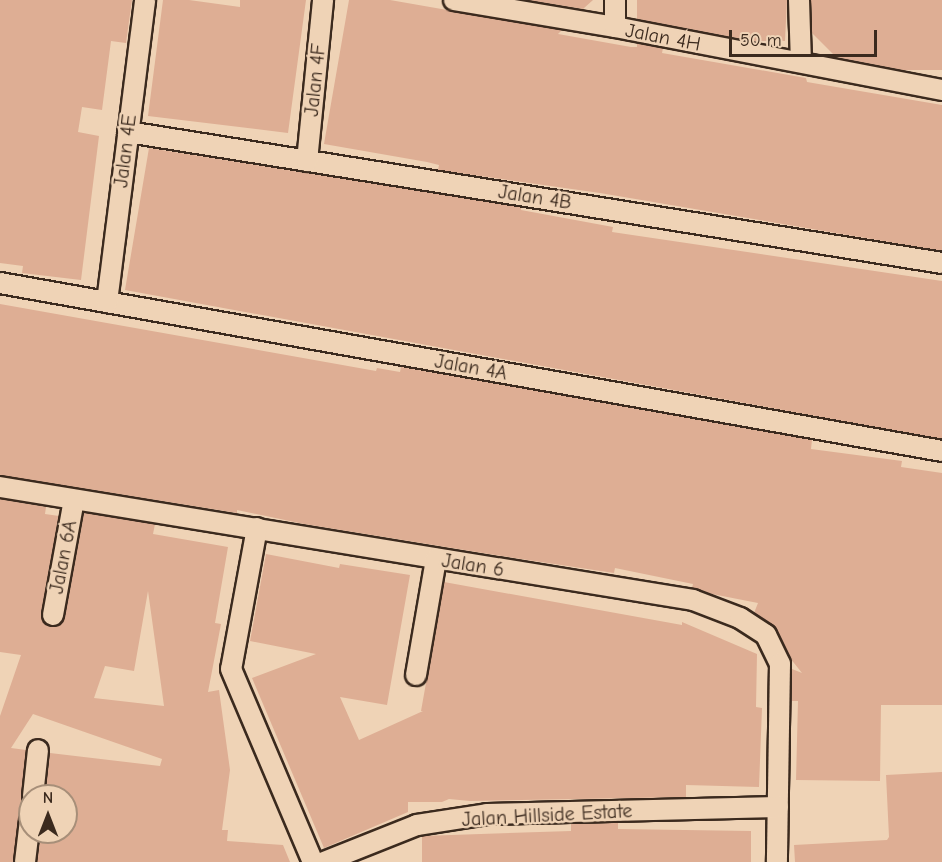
<!DOCTYPE html>
<html>
<head>
<meta charset="utf-8">
<style>
	body { margin:0 }
	#map { position:relative; width:942px; height:862px; overflow:hidden; background:#efd3b6; font-family:"Comic Neue",sans-serif }
	div>[style] { position:absolute }
	[style*='--x'] { left:calc(var(--x)*1px); top:calc(var(--y)*1px); width:calc(var(--w)*1px); rotate:calc(var(--a)*1deg) }
	.building>* { inset:0; background:#deae94 }
	.roads { filter:drop-shadow(2px 0 #3b2a1e) drop-shadow(-2px 0 #3b2a1e) drop-shadow(0 2px #3b2a1e) drop-shadow(0 -2px #3b2a1e) }
	.street>* { height:20px; margin:-10px; padding:0 10px; transform-origin:10px; border-radius:10px; background:#efd3b6 }
	span { translate:-50% -50%; white-space:nowrap; text-align:center; line-height:1.15; -webkit-text-stroke:5px #efd3b6; paint-order:stroke }
	.street-label { font-size:20px; color:#3b2a1e }
	.north { position:absolute; left:18px; top:784px; width:60px; height:60px; box-sizing:border-box; background:#efd3b6; border:2px solid #a78f79; border-radius:50%; rotate:0deg; font-size:16px; font-weight:700; line-height:24px; text-align:center; color:#3b2a1e }
	.north::after { content:''; display:block; margin:auto; width:21px; height:27px; background:#3b2a1e; clip-path:polygon(50% 0,100% 100%,50% 72%,0 100%) }
	.scale { position:absolute; left:729px; top:30px; width:148px; height:27px; box-sizing:border-box; border:3px solid #3b2a1e; border-top:0; padding-left:8px; font-size:18px; line-height:21px; white-space:nowrap; color:#3b2a1e; -webkit-text-stroke:4px #efd3b6; paint-order:stroke }
</style>
</head>
<body>
<div id="map">
	<div class="building">
		<div style="clip-path:polygon(0 0,132px 0,126px 43px,111px 41px,102px 110px,82px 107px,78px 132px,99px 136px,81px 280px,22px 273px,23px 266px,0 263px)"></div>
		<div style="clip-path:polygon(163px 0,189px 0,240px 7px,240px 0,306px 0,288px 133px,148px 116px)"></div>
		<div style="clip-path:polygon(349px 0,390px 0,562px 30px,558px 34px,631px 47px,637px 47px,637px 43px,663px 48px,662px 53px,806px 78px,807px 82px,942px 105px,942px 251px,600px 193px,438px 170px,439px 165px,427px 162px,324px 144px)"></div>
		<div style="clip-path:polygon(527px 0,593px 0,583px 9px)"></div>
		<div style="clip-path:polygon(637px 0,787px 0,785px 41px,752px 41px,637px 19px)"></div>
		<div style="clip-path:polygon(811px 0,942px 0,942px 70px,902px 70px,836px 57px,812px 33px)"></div>
		<div style="clip-path:polygon(149px 148px,521px 207px,521px 210px,613px 227px,612px 232px,942px 281px,942px 439px,125px 290px)"></div>
		<div style="clip-path:polygon(0 304px,376px 371px,377px 368px,400px 372px,401px 367px,812px 440px,811px 449px,902px 461px,901px 467px,942px 473px,942px 705px,881px 705px,880px 781px,796px 780px,798px 701px,792px 701px,792px 669px,802px 673px,790px 658px,776px 629px,754px 613px,758px 603px,707px 593px,692px 588px,693px 584px,615px 568px,614px 573px,489px 554px,304px 524px,237px 510px,237px 513px,0 475px)"></div>
		<div style="clip-path:polygon(evenodd,0 499px,46px 507px,45px 514px,59px 516px,41px 613px,42px 620px,50px 627px,58px 626px,65px 617px,84px 513px,155px 524px,153px 534px,228px 547px,215px 623px,221px 624px,208px 692px,219px 690px,230px 770px,222px 830px,228px 830px,227px 841px,283px 845px,290px 862px,37px 862px,41px 832px,66px 832px,66px 796px,45px 796px,50px 753px,160px 766px,162px 759px,33px 714px,11px 748px,26px 750px,22px 801px,13px 862px,0 862px,0 716px,21px 655px,0 652px,0 499px,148px 591px,164px 706px,94px 698px,105px 666px,134px 671px,148px 591px)"></div>
		<div style="clip-path:polygon(266px 554px,339px 568px,340px 564px,410px 575px,387px 705px,340px 697px,359px 740px,423px 711px,421px 711px,444px 582px,682px 625px,682px 622px,757px 654px,756px 707px,762px 708px,759px 787px,686px 785px,686px 797px,470px 801px,449px 799px,442px 802px,408px 802px,408px 812px,324px 848px,252px 678px,316px 654px,250px 641px)"></div>
		<div style="clip-path:polygon(942px 772px,942px 862px,795px 862px,794px 845px,887px 840px,889px 837px,886px 775px)"></div>
		<div style="clip-path:polygon(618px 823px,618px 829px,751px 831px,751px 862px,422px 862px,422px 836px,571px 831px,571px 824px)"></div>
	</div>
	<div class="roads">
		<div class="street">
			<div style="--x:454;--y:0;--w:163;--a:9.5"></div>
			<div style="--x:615;--y:27;--w:333;--a:10.9"></div>
			<div style="--x:615;--y:0;--w:27;--a:90"></div>
			<div style="--x:799;--y:0;--w:62;--a:88.2"></div>
			<div style="--x:128;--y:132;--w:824;--a:9.14"></div>
			<div style="--x:307;--y:161;--w:162;--a:-84.3"></div>
			<div style="--x:0;--y:283;--w:957;--a:10.11"></div>
			<div style="--x:107;--y:302;--w:304;--a:-82.8"></div>
			<div style="--x:0;--y:487;--w:702;--a:9.26"></div>
			<div style="--x:693;--y:600;--w:50;--a:21"></div>
			<div style="--x:740;--y:618;--w:31;--a:33"></div>
			<div style="--x:766;--y:635;--w:32;--a:64"></div>
			<div style="--x:780;--y:664;--w:198;--a:90.9"></div>
			<div style="--x:257;--y:528;--w:143;--a:100.4"></div>
			<div style="--x:231;--y:669;--w:210;--a:67"></div>
			<div style="--x:53;--y:615;--w:117;--a:-79.7"></div>
			<div style="--x:416;--y:675;--w:118;--a:-80.2"></div>
			<div style="--x:33;--y:796;--w:46;--a:-83.8"></div>
			<div style="--x:25;--y:862;--w:42;--a:-83.2"></div>
			<div style="--x:324;--y:862;--w:100;--a:-21.7"></div>
			<div style="--x:417;--y:825;--w:71;--a:-8.9"></div>
			<div style="--x:487;--y:814;--w:291;--a:-1.4"></div>
		</div>
	</div>
	<div class="street-label">
		<span style="left:663px;top:37px;rotate:11deg">Jalan 4H</span>
		<span style="left:315px;top:80px;rotate:-84deg">Jalan 4F</span>
		<span style="left:125px;top:151px;rotate:-83deg">Jalan 4E</span>
		<span style="left:535px;top:197px;rotate:9deg">Jalan 4B</span>
		<span style="left:471px;top:367px;rotate:10deg">Jalan 4A</span>
		<span style="left:63px;top:557px;rotate:-79deg">Jalan 6A</span>
		<span style="left:473px;top:565px;rotate:9deg">Jalan 6</span>
		<span style="left:547px;top:815px;rotate:-3deg">Jalan Hillside Estate</span>
	</div>
	<div class="north">N</div>
	<div class="scale">50 m</div>
</div>
</body>
</html>
